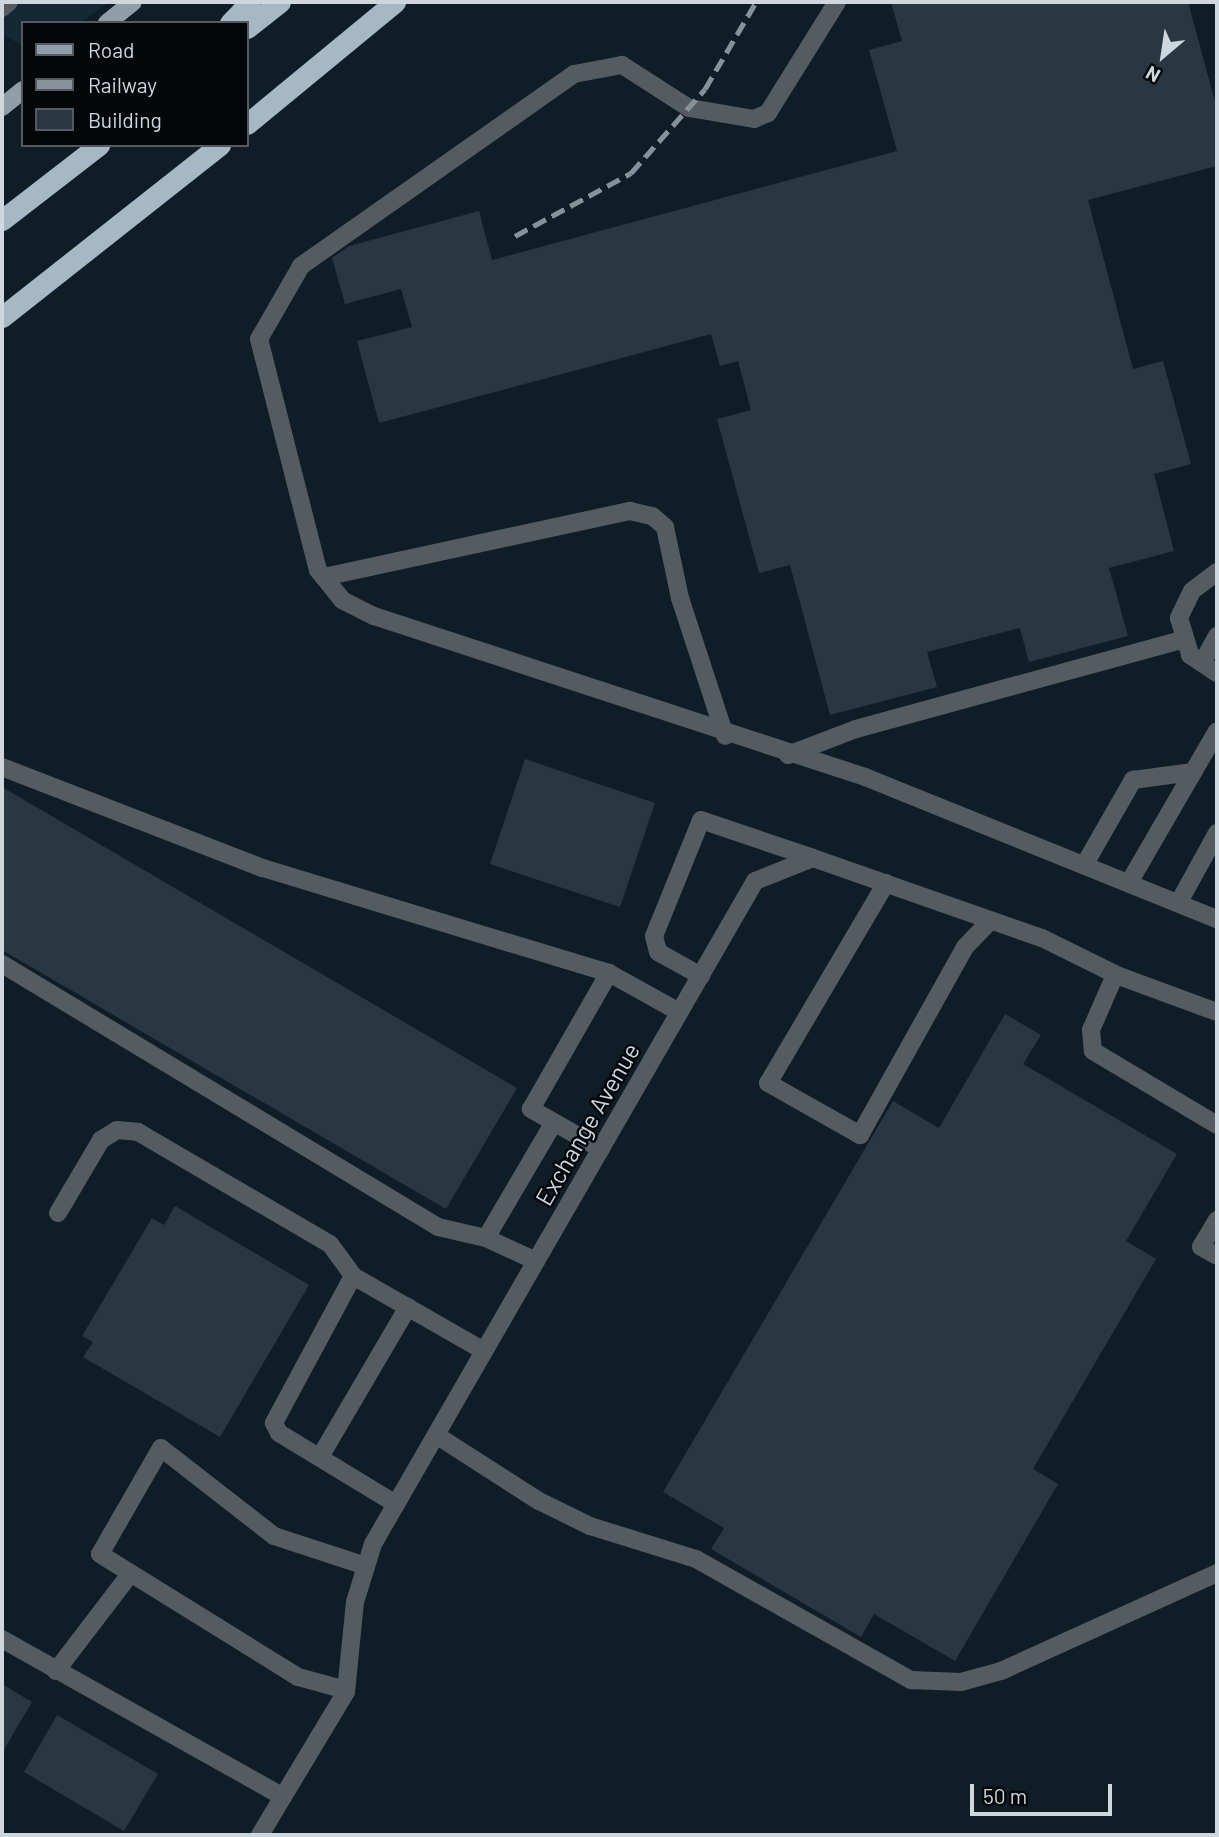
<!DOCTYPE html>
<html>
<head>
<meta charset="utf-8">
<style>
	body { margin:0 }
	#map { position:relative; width:1219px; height:1837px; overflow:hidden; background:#0f1d27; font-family:Barlow,sans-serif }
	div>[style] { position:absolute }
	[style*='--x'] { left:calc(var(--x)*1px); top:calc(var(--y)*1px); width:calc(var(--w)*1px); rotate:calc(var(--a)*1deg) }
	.built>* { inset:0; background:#142935 }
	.building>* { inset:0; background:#283742 }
	.minor>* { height:18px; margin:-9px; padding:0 9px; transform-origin:9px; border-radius:9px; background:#555c61 }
	.major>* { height:18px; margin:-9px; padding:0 9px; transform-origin:9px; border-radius:9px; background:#8f9ea9 }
	.highway>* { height:21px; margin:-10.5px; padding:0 10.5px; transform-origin:10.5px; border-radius:10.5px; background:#a6b8c5 }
	.rail>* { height:5px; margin-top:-2.5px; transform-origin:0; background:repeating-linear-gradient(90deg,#869199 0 14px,transparent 0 21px) }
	span { translate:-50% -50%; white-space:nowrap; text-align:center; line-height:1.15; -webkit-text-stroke:5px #03070a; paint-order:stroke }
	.street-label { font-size:24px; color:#ced7de }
	.frame { position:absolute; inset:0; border:4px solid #ced7de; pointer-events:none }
	.legend { position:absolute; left:21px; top:21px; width:228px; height:126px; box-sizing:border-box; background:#03070a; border:2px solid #545a5f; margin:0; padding:9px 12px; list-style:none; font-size:21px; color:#ced7de }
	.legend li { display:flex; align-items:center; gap:14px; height:35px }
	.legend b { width:35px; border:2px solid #545a5f }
	.north { position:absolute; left:1128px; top:21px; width:70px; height:70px; -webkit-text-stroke:5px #03070a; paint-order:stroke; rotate:209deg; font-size:19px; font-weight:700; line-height:28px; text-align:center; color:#ced7de }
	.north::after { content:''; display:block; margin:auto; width:24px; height:32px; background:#ced7de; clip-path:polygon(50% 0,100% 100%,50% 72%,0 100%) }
	.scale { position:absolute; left:970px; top:1784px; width:142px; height:32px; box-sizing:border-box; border:4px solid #ced7de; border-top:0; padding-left:9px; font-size:21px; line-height:24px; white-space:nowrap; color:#ced7de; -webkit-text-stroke:5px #03070a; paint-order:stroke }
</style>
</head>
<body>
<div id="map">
	<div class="built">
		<div style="clip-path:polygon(2px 2px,108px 2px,81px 23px,23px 23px,23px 46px,2px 34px)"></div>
	</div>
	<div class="building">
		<div style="clip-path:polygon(891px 2px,1188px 2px,1217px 109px,1217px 166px,1088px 200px,1133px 369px,1163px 361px,1191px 464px,1154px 474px,1174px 551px,1109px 568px,1128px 636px,1029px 662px,1020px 628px,927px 652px,937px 687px,830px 715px,790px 565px,759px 573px,717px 419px,751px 410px,738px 361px,720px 366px,711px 334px,379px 423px,357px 341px,412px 327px,401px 289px,345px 304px,332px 258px,349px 246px,479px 211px,492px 260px,897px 151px,869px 50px,902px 41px)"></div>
		<div style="clip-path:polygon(525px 759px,655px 803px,620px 907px,490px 864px)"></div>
		<div style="clip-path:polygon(2px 787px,517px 1088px,446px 1209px,2px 950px)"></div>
		<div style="clip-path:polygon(1005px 1014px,1041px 1035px,1023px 1064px,1177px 1154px,1126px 1241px,1156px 1259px,1033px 1469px,1058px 1484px,955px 1661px,874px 1614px,861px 1637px,711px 1549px,724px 1528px,663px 1492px,893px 1101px,939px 1128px)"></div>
		<div style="clip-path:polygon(175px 1206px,309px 1285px,220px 1437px,83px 1357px,93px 1342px,82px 1336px,152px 1218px,164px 1225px)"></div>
		<div style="clip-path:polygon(2px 1684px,32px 1702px,2px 1753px)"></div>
		<div style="clip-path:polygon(57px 1715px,158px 1774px,124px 1831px,24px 1772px)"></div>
	</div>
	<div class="minor">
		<div style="--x:837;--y:2;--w:131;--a:121.9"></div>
		<div style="--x:768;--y:113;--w:15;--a:157"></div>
		<div style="--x:754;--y:119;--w:66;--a:-170.4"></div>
		<div style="--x:689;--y:108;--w:80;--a:-147.3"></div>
		<div style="--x:622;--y:65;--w:49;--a:169.4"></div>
		<div style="--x:574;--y:74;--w:334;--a:144.9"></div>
		<div style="--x:301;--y:266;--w:84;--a:119.9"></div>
		<div style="--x:259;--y:339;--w:238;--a:75.7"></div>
		<div style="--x:318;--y:570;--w:38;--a:51"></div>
		<div style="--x:342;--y:600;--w:36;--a:27"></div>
		<div style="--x:374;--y:616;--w:517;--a:18.15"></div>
		<div style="--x:865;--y:777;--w:380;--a:22"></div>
		<div style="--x:2;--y:8;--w:9;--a:-41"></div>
		<div style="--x:1217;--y:572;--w:31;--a:143"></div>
		<div style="--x:1192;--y:591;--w:30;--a:116"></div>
		<div style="--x:1179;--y:618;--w:39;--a:73"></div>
		<div style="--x:1190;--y:655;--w:32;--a:34"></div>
		<div style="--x:324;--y:577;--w:313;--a:-12.2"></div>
		<div style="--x:630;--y:511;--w:23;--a:13"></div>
		<div style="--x:652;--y:516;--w:17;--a:40"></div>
		<div style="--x:665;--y:527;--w:73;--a:78.1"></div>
		<div style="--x:680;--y:598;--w:145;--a:71.9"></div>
		<div style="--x:1202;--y:663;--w:31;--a:-61"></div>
		<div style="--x:788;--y:755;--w:73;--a:-20.9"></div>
		<div style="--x:856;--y:729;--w:338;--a:-15.3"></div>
		<div style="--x:2;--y:767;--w:280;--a:21.2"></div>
		<div style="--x:263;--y:868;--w:362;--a:16.9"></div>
		<div style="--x:609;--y:973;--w:80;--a:29.1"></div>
		<div style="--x:1086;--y:862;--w:95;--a:-60.2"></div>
		<div style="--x:1133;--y:780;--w:61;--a:-7.6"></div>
		<div style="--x:1130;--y:881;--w:173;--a:-59.9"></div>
		<div style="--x:886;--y:883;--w:232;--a:120.5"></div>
		<div style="--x:768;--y:1083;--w:106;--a:29.5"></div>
		<div style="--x:860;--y:1135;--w:215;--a:-60.8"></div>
		<div style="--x:965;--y:947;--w:37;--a:-46"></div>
		<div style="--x:1179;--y:902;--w:79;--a:-61.2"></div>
		<div style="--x:2;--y:964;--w:509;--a:31.1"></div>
		<div style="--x:438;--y:1227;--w:49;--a:12.9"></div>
		<div style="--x:486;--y:1238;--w:55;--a:24.7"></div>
		<div style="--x:1115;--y:975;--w:60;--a:113.6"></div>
		<div style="--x:1091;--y:1030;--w:21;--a:85"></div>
		<div style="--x:1093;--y:1051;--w:144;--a:30.8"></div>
		<div style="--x:701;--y:976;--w:49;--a:-150.8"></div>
		<div style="--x:658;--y:952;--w:16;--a:-104"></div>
		<div style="--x:654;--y:936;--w:125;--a:-67.9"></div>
		<div style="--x:701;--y:820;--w:118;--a:18.7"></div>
		<div style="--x:601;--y:1149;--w:81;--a:-150.3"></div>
		<div style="--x:531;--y:1109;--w:157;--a:-60.2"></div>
		<div style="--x:58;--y:1213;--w:85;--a:-59.5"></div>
		<div style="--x:101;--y:1140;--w:19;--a:-32"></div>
		<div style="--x:117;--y:1130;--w:21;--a:5"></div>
		<div style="--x:138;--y:1132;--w:222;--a:30.3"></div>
		<div style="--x:330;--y:1244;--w:39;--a:54"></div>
		<div style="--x:353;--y:1276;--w:151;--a:29.8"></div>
		<div style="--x:1217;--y:1220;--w:31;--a:121"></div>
		<div style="--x:1201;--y:1247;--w:18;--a:29"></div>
		<div style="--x:486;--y:1238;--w:134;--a:-59.6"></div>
		<div style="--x:353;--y:1276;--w:167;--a:118.3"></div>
		<div style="--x:274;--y:1423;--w:11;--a:63"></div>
		<div style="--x:279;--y:1433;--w:137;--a:31.3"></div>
		<div style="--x:436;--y:1435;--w:122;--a:32.7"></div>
		<div style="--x:539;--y:1501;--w:57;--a:26.1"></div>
		<div style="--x:590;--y:1526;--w:111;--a:17.3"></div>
		<div style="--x:696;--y:1559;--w:247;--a:29.4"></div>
		<div style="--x:911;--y:1680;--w:50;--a:2.3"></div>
		<div style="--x:961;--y:1682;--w:41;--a:-15.4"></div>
		<div style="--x:1001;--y:1671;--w:237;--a:-24.4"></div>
		<div style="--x:320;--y:1457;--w:174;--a:-59.6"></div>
		<div style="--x:2;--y:1639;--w:322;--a:29.3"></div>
		<div style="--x:56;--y:1671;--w:123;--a:-52.6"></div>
		<div style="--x:346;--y:1690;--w:50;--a:-164.8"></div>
		<div style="--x:298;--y:1677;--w:233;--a:-148.2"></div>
		<div style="--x:100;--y:1554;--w:122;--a:-60.1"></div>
		<div style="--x:161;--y:1448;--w:143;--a:37.9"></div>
		<div style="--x:274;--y:1536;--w:97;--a:18.1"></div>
		<div style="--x:260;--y:1835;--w:167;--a:-59"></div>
		<div style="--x:346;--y:1692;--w:90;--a:-84.3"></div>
		<div style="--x:355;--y:1602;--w:61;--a:-72.8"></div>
		<div style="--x:373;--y:1544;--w:765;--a:-60.05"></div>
		<div style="--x:755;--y:881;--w:62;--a:-21.6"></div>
		<div style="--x:813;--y:858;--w:243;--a:19.3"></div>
		<div style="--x:1042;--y:938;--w:86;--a:26.3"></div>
		<div style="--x:1119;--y:976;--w:104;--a:20.2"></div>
	</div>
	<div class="major">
		<div style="--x:107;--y:23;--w:33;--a:-39"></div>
		<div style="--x:2;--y:107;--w:27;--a:-39"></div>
	</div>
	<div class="highway">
		<div style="--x:230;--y:23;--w:29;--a:-46"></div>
		<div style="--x:247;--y:28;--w:42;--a:-38.2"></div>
		<div style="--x:247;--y:124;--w:192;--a:-39.5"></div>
		<div style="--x:2;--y:220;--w:123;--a:-37.7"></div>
		<div style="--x:2;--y:317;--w:278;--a:-38.3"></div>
	</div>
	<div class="rail">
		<div style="--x:515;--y:236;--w:132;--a:-28.5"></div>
		<div style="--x:631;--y:173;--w:112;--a:-48.6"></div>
		<div style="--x:705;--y:89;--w:101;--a:-59.6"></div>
	</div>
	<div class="street-label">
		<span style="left:587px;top:1124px;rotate:-60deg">Exchange Avenue</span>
	</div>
	<div class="frame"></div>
	<ul class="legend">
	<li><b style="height:9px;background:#8f9ea9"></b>Road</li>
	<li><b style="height:9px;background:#869199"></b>Railway</li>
	<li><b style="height:19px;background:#283742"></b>Building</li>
	</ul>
	<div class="north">N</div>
	<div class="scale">50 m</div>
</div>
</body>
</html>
